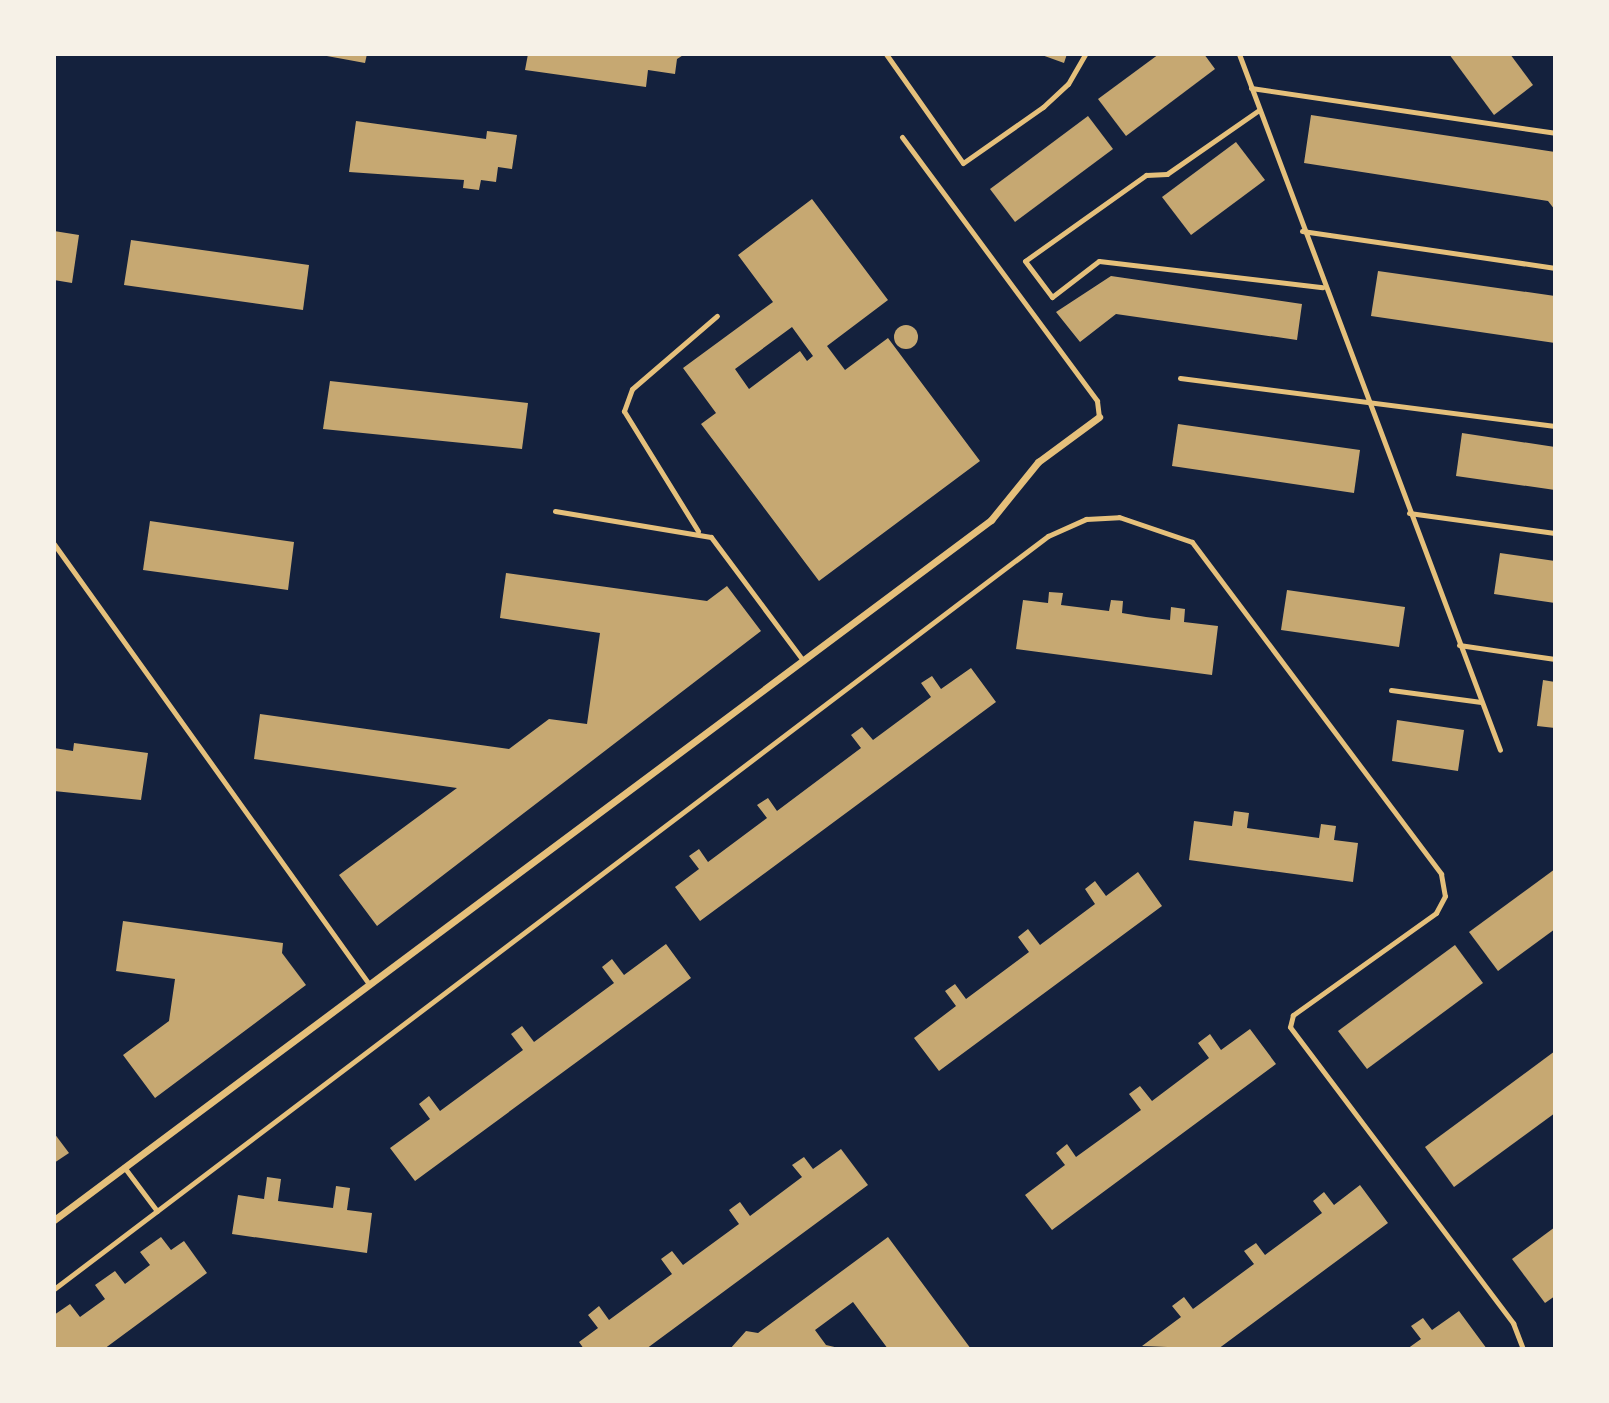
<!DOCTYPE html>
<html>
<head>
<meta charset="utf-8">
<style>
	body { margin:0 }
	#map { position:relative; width:1609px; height:1403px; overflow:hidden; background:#14213d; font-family:Spectral,serif }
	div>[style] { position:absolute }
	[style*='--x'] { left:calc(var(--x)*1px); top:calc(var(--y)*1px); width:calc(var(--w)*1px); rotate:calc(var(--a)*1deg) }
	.building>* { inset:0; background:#c6a872 }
	.round { border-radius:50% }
	.service>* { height:5px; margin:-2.5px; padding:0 2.5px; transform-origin:2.5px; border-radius:2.5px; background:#e5c07b }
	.minor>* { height:7px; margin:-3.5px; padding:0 3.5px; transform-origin:3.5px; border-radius:3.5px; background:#e5c07b }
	span { translate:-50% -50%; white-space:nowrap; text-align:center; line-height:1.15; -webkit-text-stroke:6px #f6f1e7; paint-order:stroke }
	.frame { position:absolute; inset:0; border:56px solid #f6f1e7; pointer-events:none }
</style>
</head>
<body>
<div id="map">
	<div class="building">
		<div style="clip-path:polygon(316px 54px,367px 54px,365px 63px)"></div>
		<div style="clip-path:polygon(528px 54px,685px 54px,677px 59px,675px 74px,648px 70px,646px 87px,525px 70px)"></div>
		<div style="clip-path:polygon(1039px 54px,1067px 54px,1064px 63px)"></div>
		<div style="clip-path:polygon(1159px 54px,1204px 54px,1215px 69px,1126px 136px,1098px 99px)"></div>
		<div style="clip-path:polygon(1449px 54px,1510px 54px,1533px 85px,1494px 115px)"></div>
		<div style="clip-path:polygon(1311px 115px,1555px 152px,1555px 210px,1548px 201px,1304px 163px)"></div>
		<div style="clip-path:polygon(1088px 116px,1113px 149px,1015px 222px,990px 189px)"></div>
		<div style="clip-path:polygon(356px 121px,486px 139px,487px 131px,517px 135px,512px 169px,498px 167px,496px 182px,481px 180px,479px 190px,463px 188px,464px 180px,349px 172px)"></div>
		<div style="clip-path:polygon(1236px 142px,1265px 180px,1191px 235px,1162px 197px)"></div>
		<div style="clip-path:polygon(evenodd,812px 199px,888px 300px,827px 346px,845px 370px,888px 338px,980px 461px,819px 581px,701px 424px,716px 413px,683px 368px,773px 302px,738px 255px,812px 199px,792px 327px,813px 356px,807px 361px,800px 351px,749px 389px,735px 369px,792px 327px)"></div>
		<div style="clip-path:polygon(54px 231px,79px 235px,72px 283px,54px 280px)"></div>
		<div style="clip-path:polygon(131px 240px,309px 265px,303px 310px,124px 285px)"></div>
		<div style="clip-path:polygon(1378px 271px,1555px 296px,1555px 343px,1371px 316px)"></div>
		<div style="clip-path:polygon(1111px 276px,1302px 304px,1297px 340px,1116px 314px,1080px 342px,1056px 312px)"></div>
		<div class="round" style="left:894px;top:325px;width:24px;height:24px"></div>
		<div style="clip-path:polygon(330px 381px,528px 403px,522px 449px,323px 429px)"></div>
		<div style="clip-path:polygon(1178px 424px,1360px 450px,1354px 493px,1172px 466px)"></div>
		<div style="clip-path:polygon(1462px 433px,1555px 447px,1555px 490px,1456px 476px)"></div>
		<div style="clip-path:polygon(150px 521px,294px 542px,288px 590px,143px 570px)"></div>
		<div style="clip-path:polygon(1500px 553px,1555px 561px,1555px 603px,1494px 594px)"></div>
		<div style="clip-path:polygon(506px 573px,707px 601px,727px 586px,761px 631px,377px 926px,339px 875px,457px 788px,254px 759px,260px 714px,509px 749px,549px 719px,587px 724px,600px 633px,500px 618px)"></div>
		<div style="clip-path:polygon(1287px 590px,1405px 607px,1399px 647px,1281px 630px)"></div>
		<div style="clip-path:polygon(1049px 592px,1063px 593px,1061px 605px,1109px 611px,1111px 600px,1123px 601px,1122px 613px,1146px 617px,1170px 620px,1171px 607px,1185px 609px,1184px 622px,1218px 626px,1212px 675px,1016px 649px,1023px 600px,1048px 603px)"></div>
		<div style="clip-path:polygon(971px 668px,996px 702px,700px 921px,675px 887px,699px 869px,689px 856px,699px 849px,708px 862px,767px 818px,757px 805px,768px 798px,777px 811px,861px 748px,851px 735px,862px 727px,873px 740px,931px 697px,921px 683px,932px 676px,941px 689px)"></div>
		<div style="clip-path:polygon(1543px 680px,1555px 682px,1555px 728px,1537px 726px)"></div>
		<div style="clip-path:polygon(1397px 720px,1464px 730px,1458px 771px,1392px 761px)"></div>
		<div style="clip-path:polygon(74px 743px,148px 753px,141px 800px,54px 791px,54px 748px,73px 751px)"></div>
		<div style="clip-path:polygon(1234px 811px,1249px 813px,1247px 828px,1319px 838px,1321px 824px,1336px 826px,1334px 840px,1358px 843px,1353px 882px,1189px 860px,1194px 821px,1232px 826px)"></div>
		<div style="clip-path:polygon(1555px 869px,1555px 929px,1498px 971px,1469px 932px)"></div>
		<div style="clip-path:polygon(1138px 872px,1162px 906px,939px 1071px,914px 1038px,956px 1006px,945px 991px,955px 984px,966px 999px,1029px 952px,1018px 937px,1028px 929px,1040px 945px,1095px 904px,1085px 889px,1095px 881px,1106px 896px)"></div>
		<div style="clip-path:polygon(123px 921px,283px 943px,282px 953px,306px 985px,155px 1098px,123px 1055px,169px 1021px,175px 979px,116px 971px)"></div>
		<div style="clip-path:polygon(666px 944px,691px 978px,415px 1181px,390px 1148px,430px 1119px,419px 1104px,429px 1096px,440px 1111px,523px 1050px,511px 1034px,522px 1026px,534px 1042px,614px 983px,602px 967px,612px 959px,624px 975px)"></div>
		<div style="clip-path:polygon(1455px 945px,1483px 983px,1367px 1069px,1338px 1031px)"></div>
		<div style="clip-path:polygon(1250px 1029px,1276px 1064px,1052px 1230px,1025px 1195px,1065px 1165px,1056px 1153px,1067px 1144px,1076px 1157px,1141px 1110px,1129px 1094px,1140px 1086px,1152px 1101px,1209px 1058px,1198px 1043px,1210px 1034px,1221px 1050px)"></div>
		<div style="clip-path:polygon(1555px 1051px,1555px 1113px,1454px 1187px,1425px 1147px)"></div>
		<div style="clip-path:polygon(54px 1133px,69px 1153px,54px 1163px)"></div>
		<div style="clip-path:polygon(841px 1149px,868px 1185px,646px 1349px,584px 1349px,579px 1342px,598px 1328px,588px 1315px,599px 1306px,609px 1320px,672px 1274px,661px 1259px,672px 1251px,683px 1265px,739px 1224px,729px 1210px,740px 1202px,750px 1216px,802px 1177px,792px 1165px,804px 1157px,813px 1169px)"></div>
		<div style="clip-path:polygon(267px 1177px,281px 1179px,278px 1201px,333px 1208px,336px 1186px,350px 1188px,347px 1210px,372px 1213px,367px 1253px,232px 1234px,238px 1195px,264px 1199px)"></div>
		<div style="clip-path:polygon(1360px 1185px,1388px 1223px,1218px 1349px,1142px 1346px,1181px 1317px,1172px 1306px,1184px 1297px,1193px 1309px,1254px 1264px,1244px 1251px,1256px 1243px,1265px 1255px,1322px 1213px,1313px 1201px,1324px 1192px,1334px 1205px)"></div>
		<div style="clip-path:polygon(1555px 1227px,1555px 1296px,1545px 1303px,1512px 1259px)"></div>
		<div style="clip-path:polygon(161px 1237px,171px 1250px,184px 1241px,207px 1273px,104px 1349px,54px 1349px,54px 1315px,70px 1304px,80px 1317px,105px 1299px,95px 1285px,115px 1271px,125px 1284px,150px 1265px,140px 1252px)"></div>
		<div style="clip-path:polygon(888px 1237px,971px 1349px,888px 1349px,853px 1302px,815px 1330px,826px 1345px,843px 1349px,730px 1349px,746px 1331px,758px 1333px)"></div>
		<div style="clip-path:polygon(1459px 1311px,1487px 1349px,1407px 1349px,1421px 1339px,1411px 1326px,1423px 1318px,1432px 1330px)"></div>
	</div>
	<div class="service">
		<div style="--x:886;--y:54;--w:133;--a:54.8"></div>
		<div style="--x:963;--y:163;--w:98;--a:-35"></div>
		<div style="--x:1043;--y:107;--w:34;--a:-43"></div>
		<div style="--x:1068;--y:84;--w:34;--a:-60"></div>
		<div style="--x:1239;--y:54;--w:743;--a:69.44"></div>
		<div style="--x:1251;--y:88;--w:307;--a:8.4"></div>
		<div style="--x:1259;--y:110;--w:112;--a:145.2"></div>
		<div style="--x:1167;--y:174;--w:21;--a:177"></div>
		<div style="--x:1146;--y:175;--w:148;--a:144.6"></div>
		<div style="--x:1025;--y:261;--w:45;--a:53.1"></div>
		<div style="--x:1052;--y:297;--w:59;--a:-37.5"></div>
		<div style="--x:1099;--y:261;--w:225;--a:6.7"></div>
		<div style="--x:902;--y:137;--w:328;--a:53.5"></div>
		<div style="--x:1097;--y:401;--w:16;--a:83"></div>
		<div style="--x:1302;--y:231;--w:256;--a:8.3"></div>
		<div style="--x:1180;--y:378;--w:378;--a:7.3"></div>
		<div style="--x:555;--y:511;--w:158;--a:9.5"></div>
		<div style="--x:711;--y:537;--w:152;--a:53.3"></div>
		<div style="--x:1409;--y:513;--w:147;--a:7.8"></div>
		<div style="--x:698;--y:531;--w:141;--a:-121.7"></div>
		<div style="--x:624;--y:411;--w:23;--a:-70"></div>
		<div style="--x:632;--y:389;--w:112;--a:-40.7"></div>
		<div style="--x:54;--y:544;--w:541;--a:54.4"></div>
		<div style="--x:1459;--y:645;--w:97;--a:8.3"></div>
		<div style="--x:1391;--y:690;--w:91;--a:7.6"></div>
		<div style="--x:124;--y:1167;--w:55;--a:53.1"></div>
		<div style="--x:54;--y:1289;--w:1247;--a:-37.15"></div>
		<div style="--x:1048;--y:536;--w:42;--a:-24.1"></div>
		<div style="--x:1086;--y:519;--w:33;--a:-3"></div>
		<div style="--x:1119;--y:517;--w:77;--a:18.9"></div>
		<div style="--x:1192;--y:542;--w:415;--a:53.1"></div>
		<div style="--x:1441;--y:874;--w:22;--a:80"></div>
		<div style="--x:1445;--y:896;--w:19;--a:118"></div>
		<div style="--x:1436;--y:913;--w:176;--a:144.5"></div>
		<div style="--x:1293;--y:1015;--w:12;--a:104"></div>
		<div style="--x:1290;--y:1027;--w:371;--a:53"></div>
		<div style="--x:1513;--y:1323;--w:28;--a:69"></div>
	</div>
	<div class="minor">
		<div style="--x:54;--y:1220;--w:1170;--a:-36.76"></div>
		<div style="--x:991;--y:520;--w:75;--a:-51"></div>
		<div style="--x:1038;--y:462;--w:76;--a:-36.4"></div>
	</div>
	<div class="frame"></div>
</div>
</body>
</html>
